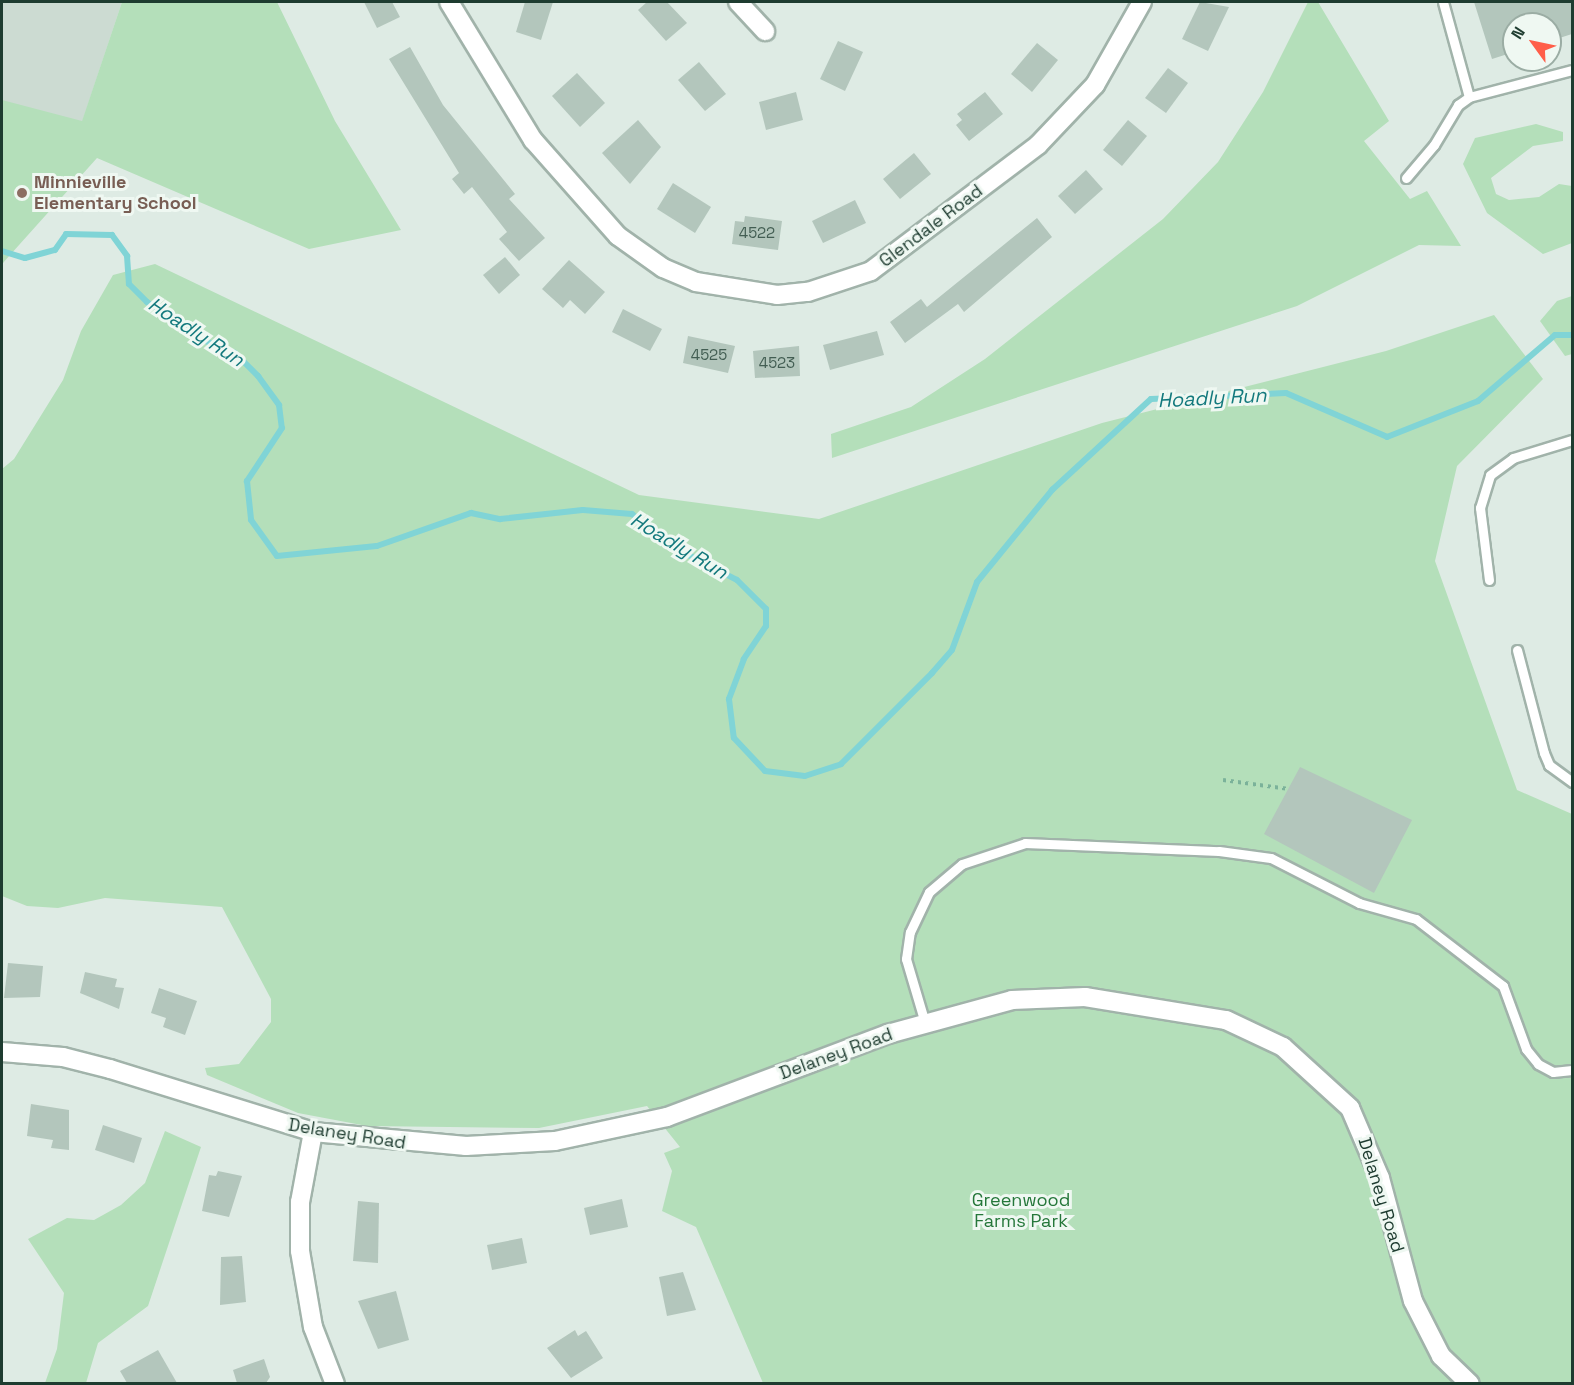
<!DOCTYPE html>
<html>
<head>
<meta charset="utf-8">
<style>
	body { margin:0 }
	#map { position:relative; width:1574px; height:1385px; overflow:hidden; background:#deebe4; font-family:"Space Grotesk",sans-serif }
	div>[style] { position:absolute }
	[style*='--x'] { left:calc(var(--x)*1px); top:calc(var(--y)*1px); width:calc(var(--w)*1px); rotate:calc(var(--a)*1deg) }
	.built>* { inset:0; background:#ccdbd2 }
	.green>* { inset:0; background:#b4dfba }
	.stream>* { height:6px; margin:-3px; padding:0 3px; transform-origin:3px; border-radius:3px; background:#80d4d6 }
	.building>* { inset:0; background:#b3c6bc }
	.path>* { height:4px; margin-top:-2px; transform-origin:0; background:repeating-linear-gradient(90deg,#7bb29a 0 3px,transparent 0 7.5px) }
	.roads { filter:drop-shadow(2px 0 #a1b3aa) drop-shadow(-2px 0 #a1b3aa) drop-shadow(0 2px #a1b3aa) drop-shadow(0 -2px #a1b3aa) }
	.service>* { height:9px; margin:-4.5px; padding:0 4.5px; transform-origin:4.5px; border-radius:4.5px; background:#fff }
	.minor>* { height:18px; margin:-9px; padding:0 9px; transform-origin:9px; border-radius:9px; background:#fff }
	.tertiary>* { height:18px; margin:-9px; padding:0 9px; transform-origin:9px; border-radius:9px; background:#fff }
	.dots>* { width:16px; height:16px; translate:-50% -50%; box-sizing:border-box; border:3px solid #eff8f2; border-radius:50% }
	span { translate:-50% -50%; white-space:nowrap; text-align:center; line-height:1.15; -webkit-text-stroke:6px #eff8f2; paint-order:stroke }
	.number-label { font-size:15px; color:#435e53 }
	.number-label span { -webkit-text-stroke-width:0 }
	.education-label { font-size:18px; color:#785e54; font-weight:700 }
	.left { translate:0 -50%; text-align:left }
	.street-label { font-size:18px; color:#1e3c30 }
	.park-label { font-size:18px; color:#25773a }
	.water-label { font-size:20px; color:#13797d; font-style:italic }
	.frame { position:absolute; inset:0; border:3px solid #1e3c30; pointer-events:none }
	.north { position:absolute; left:1502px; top:12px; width:60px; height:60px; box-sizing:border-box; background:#eff8f2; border:2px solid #9bada4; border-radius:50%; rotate:303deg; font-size:16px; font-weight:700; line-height:24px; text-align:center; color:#1e3c30 }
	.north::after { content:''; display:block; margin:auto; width:21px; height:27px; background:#ff5e49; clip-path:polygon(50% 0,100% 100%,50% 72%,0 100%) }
</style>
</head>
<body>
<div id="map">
	<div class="built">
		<div style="clip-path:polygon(2px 2px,122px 2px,82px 122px,2px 265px)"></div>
	</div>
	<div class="green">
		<div style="clip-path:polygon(122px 2px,277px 2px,335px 121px,401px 230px,309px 249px,97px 158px,2px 264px,2px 100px,82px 121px)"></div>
		<div style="clip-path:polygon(1308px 2px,1318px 2px,1389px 121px,1364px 141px,1410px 199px,1427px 191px,1461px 246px,1419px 245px,1297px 306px,832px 458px,831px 434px,911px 407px,985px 359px,1163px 219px,1218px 162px,1263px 92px)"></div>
		<div style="clip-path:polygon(1536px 124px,1563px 132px,1563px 141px,1533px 146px,1491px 178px,1496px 194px,1509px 200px,1539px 197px,1559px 184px,1572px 186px,1572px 243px,1543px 254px,1487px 213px,1463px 164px,1475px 138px)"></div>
		<div style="clip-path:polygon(155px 264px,639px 495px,819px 519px,1102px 423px,1386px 351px,1494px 315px,1543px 379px,1457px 466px,1435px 561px,1517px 790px,1572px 814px,1572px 1383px,763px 1383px,696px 1227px,662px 1211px,672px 1171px,664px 1153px,680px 1147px,647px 1106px,539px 1128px,367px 1126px,298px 1113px,207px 1075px,205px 1068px,239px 1064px,271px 1022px,271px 999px,222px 907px,105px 898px,58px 908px,27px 906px,2px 896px,2px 469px,14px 459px,63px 380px,81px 331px,113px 275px)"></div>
		<div style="clip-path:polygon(1572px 296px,1572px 354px,1565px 356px,1540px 321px,1557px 301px)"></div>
		<div style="clip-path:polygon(165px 1131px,201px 1147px,148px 1306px,98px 1343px,86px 1383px,45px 1383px,57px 1349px,64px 1293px,28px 1239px,67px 1218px,94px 1220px,121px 1205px,145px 1183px)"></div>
	</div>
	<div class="stream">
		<div style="--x:2;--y:251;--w:24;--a:17"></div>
		<div style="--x:25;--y:258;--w:31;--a:-15"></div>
		<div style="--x:55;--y:250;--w:19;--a:-55"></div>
		<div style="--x:66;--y:234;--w:46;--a:1.2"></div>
		<div style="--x:112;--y:235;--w:26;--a:54"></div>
		<div style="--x:127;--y:256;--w:28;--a:86"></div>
		<div style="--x:129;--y:284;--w:25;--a:45"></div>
		<div style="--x:147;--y:302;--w:62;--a:35.2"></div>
		<div style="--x:198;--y:338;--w:40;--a:22"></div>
		<div style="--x:235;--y:353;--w:33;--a:45"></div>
		<div style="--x:258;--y:376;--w:36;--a:54"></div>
		<div style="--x:279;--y:405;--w:23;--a:83"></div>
		<div style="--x:282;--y:428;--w:64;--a:123.4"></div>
		<div style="--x:247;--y:481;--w:39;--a:84"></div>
		<div style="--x:251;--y:520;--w:44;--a:54.2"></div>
		<div style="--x:277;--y:556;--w:100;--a:-5.7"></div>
		<div style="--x:377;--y:546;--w:100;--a:-19.3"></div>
		<div style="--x:471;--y:513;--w:30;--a:12"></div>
		<div style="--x:500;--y:519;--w:83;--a:-6.2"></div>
		<div style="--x:583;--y:510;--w:49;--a:4.7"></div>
		<div style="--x:632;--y:514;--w:50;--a:39.4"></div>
		<div style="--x:671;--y:546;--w:74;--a:27.3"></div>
		<div style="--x:737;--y:580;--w:41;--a:45"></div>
		<div style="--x:766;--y:609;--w:17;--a:90"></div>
		<div style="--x:766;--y:626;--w:40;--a:124"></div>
		<div style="--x:744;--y:659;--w:43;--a:110.6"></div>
		<div style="--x:729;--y:699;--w:39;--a:83"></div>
		<div style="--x:734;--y:738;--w:45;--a:46.8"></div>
		<div style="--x:765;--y:771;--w:40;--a:7.1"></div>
		<div style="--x:805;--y:776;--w:38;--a:-18"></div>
		<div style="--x:841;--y:764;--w:129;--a:-45"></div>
		<div style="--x:932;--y:673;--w:30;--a:-49"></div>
		<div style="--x:952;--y:650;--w:72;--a:-69.8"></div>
		<div style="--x:977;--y:582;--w:119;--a:-50.8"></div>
		<div style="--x:1052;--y:490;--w:134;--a:-42.6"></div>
		<div style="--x:1151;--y:399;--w:135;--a:-2.5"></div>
		<div style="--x:1286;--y:393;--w:110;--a:23.5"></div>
		<div style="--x:1387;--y:437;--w:98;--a:-21.6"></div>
		<div style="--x:1478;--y:401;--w:101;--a:-40.6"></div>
		<div style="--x:1555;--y:335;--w:17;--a:0"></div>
	</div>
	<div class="building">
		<div style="clip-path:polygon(364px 2px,392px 2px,400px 17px,377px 28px)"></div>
		<div style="clip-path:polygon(525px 2px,553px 2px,541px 40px,516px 32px)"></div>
		<div style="clip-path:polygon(647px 2px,667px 2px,687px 23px,666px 41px,638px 10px)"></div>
		<div style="clip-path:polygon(1200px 2px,1229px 7px,1208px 51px,1182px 39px)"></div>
		<div style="clip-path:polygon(1474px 2px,1572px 2px,1572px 34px,1550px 41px,1550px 24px,1514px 24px,1514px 52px,1492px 59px)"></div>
		<div style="clip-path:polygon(838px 41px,863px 52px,845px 91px,820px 79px)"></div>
		<div style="clip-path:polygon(1037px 43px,1058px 60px,1032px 92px,1011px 74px)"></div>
		<div style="clip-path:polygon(410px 47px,443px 105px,515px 194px,509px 199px,545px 238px,519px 261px,499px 239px,507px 232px,472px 187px,464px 194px,452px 179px,459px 173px,389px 59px)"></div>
		<div style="clip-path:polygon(699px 62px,726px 94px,705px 111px,678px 80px)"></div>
		<div style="clip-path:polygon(1168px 68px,1188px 83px,1166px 113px,1145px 98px)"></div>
		<div style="clip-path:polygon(577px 73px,605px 103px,580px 127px,552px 96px)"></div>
		<div style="clip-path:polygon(796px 92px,803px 120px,766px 130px,759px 102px)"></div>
		<div style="clip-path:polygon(985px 92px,1003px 114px,969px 141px,956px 125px,962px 120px,957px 114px)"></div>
		<div style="clip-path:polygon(638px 120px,661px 147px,630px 184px,602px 153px)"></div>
		<div style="clip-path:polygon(1128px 120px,1147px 136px,1122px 166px,1103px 150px)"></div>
		<div style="clip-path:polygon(914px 153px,931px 174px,900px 199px,883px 179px)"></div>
		<div style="clip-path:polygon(1086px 170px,1103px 189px,1075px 214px,1058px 196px)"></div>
		<div style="clip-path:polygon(673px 183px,711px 207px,695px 233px,657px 209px)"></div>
		<div style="clip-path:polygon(855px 200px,866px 223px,823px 243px,812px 221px)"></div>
		<div style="clip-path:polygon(745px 216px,782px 221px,778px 250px,732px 244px,735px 221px,744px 222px)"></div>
		<div style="clip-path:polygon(1037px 218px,1052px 237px,964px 312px,958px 304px,905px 343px,890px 322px,921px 299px,927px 307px)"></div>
		<div style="clip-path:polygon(505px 257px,520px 275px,499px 294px,483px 275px)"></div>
		<div style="clip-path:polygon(569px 260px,605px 292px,585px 314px,570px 300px,563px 308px,542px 289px)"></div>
		<div style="clip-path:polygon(623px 309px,662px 329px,650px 351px,612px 332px)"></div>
		<div style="clip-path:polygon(877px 331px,884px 355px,830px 370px,823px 345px)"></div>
		<div style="clip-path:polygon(688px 336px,735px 346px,728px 373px,683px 363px)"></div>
		<div style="clip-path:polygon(799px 346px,800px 376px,755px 378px,753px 351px)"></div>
		<div style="clip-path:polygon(1300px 767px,1412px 820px,1374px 893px,1264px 834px)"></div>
		<div style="clip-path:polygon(8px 963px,43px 966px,40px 997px,4px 998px)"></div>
		<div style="clip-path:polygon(85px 972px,117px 979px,115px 987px,124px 988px,119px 1009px,80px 993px)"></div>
		<div style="clip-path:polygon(159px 988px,197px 1001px,185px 1035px,163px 1027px,166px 1018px,151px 1013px)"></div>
		<div style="clip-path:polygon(31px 1104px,69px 1110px,69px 1150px,51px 1148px,53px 1140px,27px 1136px)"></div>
		<div style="clip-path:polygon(103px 1125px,142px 1138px,134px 1163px,95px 1150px)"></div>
		<div style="clip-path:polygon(218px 1171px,242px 1176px,229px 1217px,202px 1211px,209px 1175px,216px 1176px)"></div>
		<div style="clip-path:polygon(622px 1199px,628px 1227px,590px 1235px,584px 1208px)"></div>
		<div style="clip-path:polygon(358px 1201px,379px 1203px,378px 1263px,353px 1261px)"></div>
		<div style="clip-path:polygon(522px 1238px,527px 1263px,492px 1270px,487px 1245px)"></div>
		<div style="clip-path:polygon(242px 1256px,246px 1302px,220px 1305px,221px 1257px)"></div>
		<div style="clip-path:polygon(683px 1272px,696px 1310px,667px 1316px,659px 1277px)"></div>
		<div style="clip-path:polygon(396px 1291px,409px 1340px,378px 1349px,358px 1301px)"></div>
		<div style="clip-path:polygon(575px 1330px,578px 1336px,586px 1331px,603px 1358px,571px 1378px,547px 1348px)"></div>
		<div style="clip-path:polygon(158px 1350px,177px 1383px,127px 1383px,120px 1371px)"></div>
		<div style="clip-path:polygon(264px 1359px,270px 1377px,266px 1383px,237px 1383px,233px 1370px)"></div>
	</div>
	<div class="path">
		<div style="--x:1223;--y:780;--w:67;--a:7.8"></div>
	</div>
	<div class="roads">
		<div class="service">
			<div style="--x:1443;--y:2;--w:98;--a:74.7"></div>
			<div style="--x:1469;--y:97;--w:106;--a:-14.7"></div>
			<div style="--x:1406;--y:178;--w:43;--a:-49.7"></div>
			<div style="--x:1434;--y:145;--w:47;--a:-59"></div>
			<div style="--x:1458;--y:105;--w:14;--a:-36"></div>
			<div style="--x:1489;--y:580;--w:73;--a:-97.1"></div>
			<div style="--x:1480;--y:508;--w:34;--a:-73"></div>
			<div style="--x:1490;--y:475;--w:29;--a:-36"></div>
			<div style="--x:1513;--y:458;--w:62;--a:-17"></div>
			<div style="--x:1517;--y:650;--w:106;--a:75.3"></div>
			<div style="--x:1544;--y:753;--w:13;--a:67"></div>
			<div style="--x:1549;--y:765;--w:29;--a:36"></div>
			<div style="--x:925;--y:1023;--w:67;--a:-106.5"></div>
			<div style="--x:906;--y:959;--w:27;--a:-82"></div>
			<div style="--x:910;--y:932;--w:44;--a:-64.6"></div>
			<div style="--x:929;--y:892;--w:43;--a:-40.3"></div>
			<div style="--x:962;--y:864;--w:66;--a:-18.4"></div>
			<div style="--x:1025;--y:843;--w:194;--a:2.4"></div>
			<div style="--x:1219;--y:851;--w:52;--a:7.7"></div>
			<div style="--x:1271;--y:858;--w:99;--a:27.1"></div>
			<div style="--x:1359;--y:903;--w:59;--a:15.7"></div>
			<div style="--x:1416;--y:919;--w:110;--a:37.6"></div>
			<div style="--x:1503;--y:986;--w:67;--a:69.9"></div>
			<div style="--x:1526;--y:1049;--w:19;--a:51"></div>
			<div style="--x:1538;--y:1064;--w:17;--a:28"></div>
			<div style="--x:1553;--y:1072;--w:19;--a:-6"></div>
		</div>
		<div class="minor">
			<div style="--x:449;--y:2;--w:162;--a:58.7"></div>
			<div style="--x:533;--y:140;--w:128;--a:48.5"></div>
			<div style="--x:618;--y:236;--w:55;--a:35.4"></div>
			<div style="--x:663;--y:268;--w:36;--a:23"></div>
			<div style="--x:696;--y:282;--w:82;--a:9.1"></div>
			<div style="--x:777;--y:295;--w:31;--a:-6"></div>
			<div style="--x:808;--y:292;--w:66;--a:-18.4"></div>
			<div style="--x:871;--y:271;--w:209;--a:-37"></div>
			<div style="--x:1038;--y:145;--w:83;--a:-46.5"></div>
			<div style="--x:1095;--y:85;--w:95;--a:-60.5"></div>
			<div style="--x:738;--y:2;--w:40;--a:47"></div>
			<div style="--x:313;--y:1132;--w:71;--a:100.5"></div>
			<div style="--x:300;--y:1202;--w:49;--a:90"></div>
			<div style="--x:300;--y:1251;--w:77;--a:80.3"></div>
			<div style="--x:313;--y:1327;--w:61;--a:68.9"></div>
		</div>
		<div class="tertiary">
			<div style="--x:2;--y:1052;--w:61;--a:4.7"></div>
			<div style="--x:63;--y:1057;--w:49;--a:14.3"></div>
			<div style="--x:110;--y:1069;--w:213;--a:17.2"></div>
			<div style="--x:313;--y:1132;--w:154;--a:5.2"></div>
			<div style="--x:466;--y:1146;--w:89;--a:-3.2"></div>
			<div style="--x:555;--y:1141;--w:115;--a:-12.1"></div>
			<div style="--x:667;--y:1117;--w:236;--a:-20.6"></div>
			<div style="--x:888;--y:1034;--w:129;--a:-15.3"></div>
			<div style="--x:1012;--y:1000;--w:73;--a:-2.4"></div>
			<div style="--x:1085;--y:997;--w:143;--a:9.3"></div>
			<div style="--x:1226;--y:1020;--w:63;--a:25.3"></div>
			<div style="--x:1283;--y:1047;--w:91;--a:42.3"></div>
			<div style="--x:1350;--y:1108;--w:76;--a:66.8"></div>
			<div style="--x:1380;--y:1178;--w:127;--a:75"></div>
			<div style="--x:1413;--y:1301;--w:62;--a:63"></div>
			<div style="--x:1441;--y:1356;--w:40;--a:44"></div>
		</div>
	</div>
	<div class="dots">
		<div style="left:22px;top:193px;background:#8d6e63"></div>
	</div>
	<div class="number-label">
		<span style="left:757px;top:233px">4522</span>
		<span style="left:709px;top:355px">4525</span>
		<span style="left:777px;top:363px">4523</span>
	</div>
	<div class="education-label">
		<span class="left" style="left:34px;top:193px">Minnieville<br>Elementary School</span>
	</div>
	<div class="street-label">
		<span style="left:931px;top:226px;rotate:-37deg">Glendale Road</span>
		<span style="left:836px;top:1054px;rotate:-20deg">Delaney Road</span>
		<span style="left:347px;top:1134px;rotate:9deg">Delaney Road</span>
		<span style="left:1381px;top:1195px;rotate:73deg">Delaney Road</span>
	</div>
	<div class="park-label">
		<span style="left:1021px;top:1211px">Greenwood<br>Farms Park</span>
	</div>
	<div class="water-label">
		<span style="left:196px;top:332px;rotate:33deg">Hoadly Run</span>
		<span style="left:1212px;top:398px;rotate:-3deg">Hoadly Run</span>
		<span style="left:679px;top:546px;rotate:31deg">Hoadly Run</span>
	</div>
	<div class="frame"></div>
	<div class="north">N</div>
</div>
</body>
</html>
